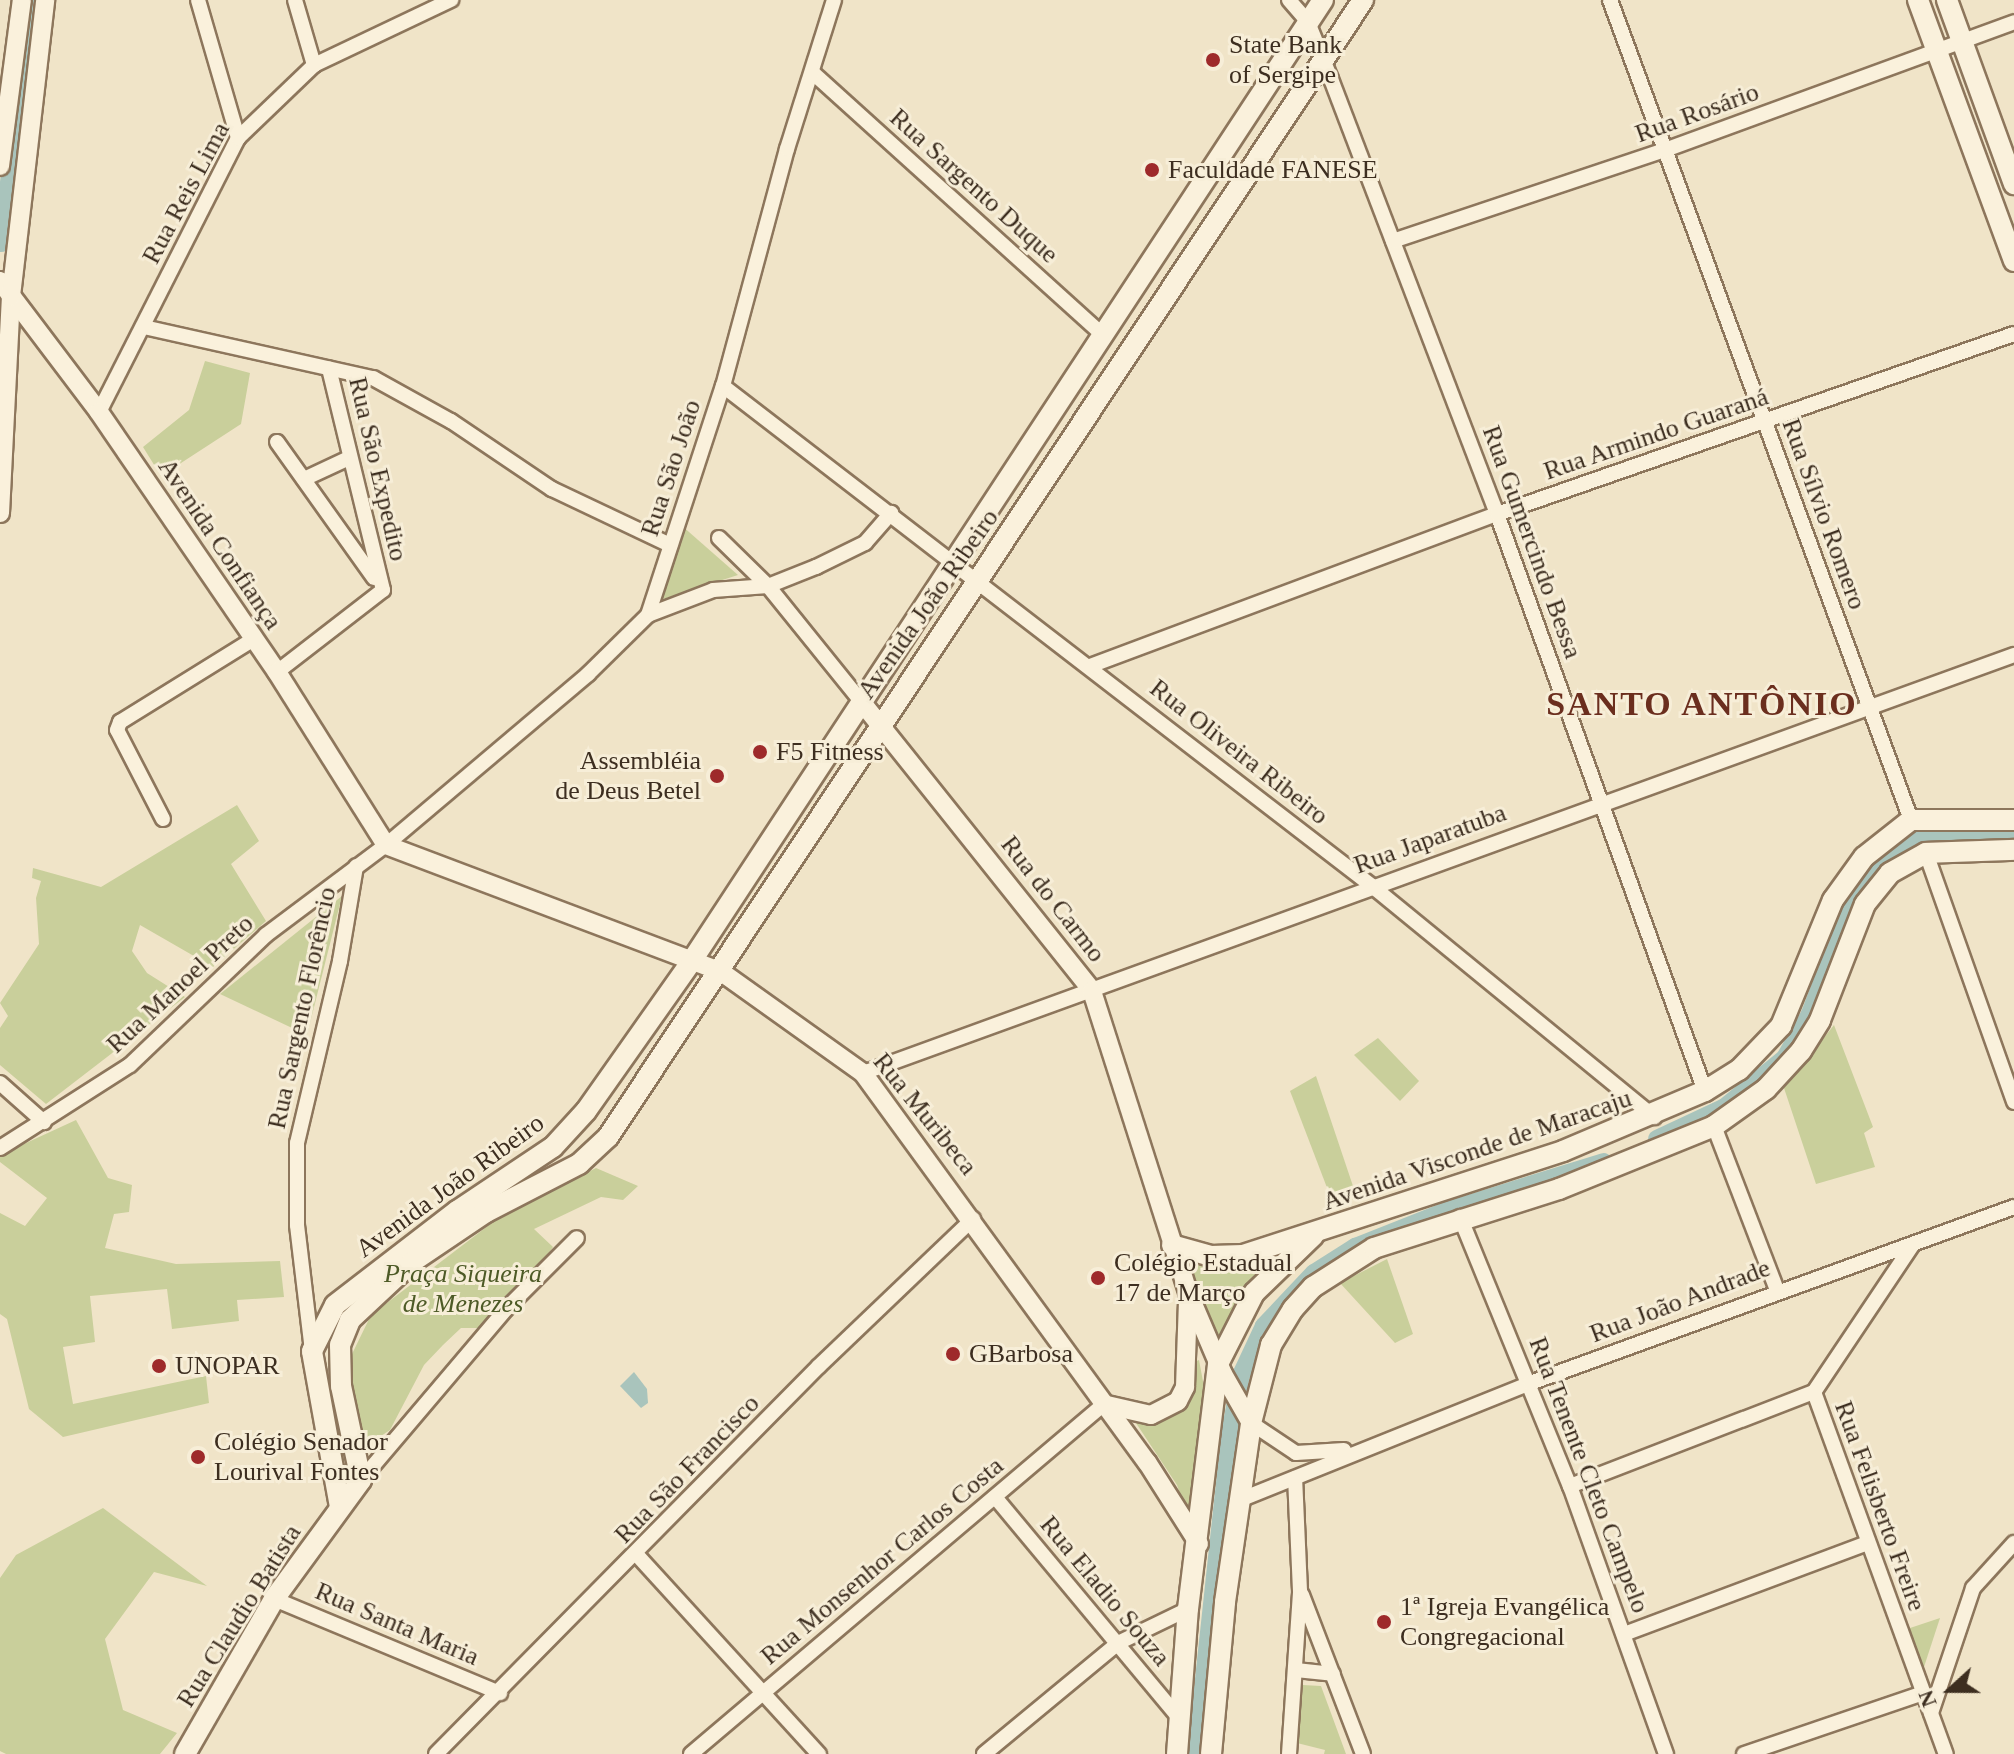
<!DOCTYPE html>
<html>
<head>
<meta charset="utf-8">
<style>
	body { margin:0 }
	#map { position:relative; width:2014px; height:1754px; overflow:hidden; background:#f0e4c8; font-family:"Times New Roman",serif }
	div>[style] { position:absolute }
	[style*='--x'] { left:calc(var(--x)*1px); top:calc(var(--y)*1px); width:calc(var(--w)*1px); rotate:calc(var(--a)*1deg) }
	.green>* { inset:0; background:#c9cf9b }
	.water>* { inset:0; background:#a9c4bc }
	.canal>* { height:18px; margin:-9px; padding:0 9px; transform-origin:9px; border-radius:9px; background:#a9c4bc }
	.roads { filter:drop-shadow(2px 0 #8d765c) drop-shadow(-2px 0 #8d765c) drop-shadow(0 2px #8d765c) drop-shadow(0 -2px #8d765c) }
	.minor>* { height:14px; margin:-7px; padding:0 7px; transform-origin:7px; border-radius:7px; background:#faf1dc }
	.tertiary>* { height:18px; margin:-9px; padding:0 9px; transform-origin:9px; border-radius:9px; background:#faf1dc }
	.secondary>* { height:20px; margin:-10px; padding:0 10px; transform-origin:10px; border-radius:10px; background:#faf1dc }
	.dots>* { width:22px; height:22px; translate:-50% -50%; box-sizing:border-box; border:4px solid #f7eed8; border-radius:50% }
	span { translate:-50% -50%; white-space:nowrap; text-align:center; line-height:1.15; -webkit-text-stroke:6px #f7eed8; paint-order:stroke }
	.poi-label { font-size:26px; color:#3d2e20 }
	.left { translate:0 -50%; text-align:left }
	.right { translate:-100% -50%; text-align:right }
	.street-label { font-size:26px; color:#3d2e20 }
	.park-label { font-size:26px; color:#4d5a26; font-style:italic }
	.district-label { font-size:34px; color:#6b2e1e; font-weight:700; letter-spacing:2px }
	.north { position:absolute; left:1910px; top:1650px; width:80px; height:80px; -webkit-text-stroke:6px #f7eed8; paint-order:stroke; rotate:249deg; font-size:22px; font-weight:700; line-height:32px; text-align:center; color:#3d2e20 }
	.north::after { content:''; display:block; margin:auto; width:28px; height:36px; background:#3d2e20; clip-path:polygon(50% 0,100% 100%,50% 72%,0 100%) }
</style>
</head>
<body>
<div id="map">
	<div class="green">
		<div style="clip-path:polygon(205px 361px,250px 373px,241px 424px,161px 476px,143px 447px,189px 410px)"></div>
		<div style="clip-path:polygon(681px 525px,738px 575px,660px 600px,672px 541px)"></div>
		<div style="clip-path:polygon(237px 805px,259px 841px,231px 864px,266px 921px,213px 967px,140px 925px,132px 951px,147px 973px,185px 997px,46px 1104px,0 1065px,0 1028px,8px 1016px,0 1003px,39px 944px,36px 898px,41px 881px,32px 878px,33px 868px,101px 887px)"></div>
		<div style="clip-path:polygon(342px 896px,307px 1035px,220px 994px)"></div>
		<div style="clip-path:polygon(1834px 1025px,1873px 1127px,1864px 1133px,1875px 1167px,1816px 1184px,1784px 1088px)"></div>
		<div style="clip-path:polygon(1378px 1038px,1419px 1081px,1400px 1101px,1354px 1055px)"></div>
		<div style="clip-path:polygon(1316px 1076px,1357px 1198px,1334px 1206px,1290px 1091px)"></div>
		<div style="clip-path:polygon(76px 1120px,108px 1178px,132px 1185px,129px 1212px,114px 1214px,105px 1248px,176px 1264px,280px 1261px,284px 1297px,237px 1300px,239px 1321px,172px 1329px,167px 1289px,90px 1296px,95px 1342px,63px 1347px,73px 1404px,206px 1376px,209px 1403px,63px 1437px,29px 1409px,7px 1319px,0 1314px,0 1213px,25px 1226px,47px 1198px,0 1162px,0 1155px)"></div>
		<div style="clip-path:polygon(596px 1168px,638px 1186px,623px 1200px,601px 1197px,534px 1229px,553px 1247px,534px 1274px,479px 1328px,461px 1328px,443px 1345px,424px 1365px,390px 1430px,375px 1440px,363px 1436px,354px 1422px,349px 1386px,352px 1354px,371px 1315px,497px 1219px)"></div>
		<div style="clip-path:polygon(1274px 1255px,1254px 1281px,1219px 1345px,1187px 1257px,1223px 1267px)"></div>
		<div style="clip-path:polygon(1387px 1259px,1413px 1334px,1395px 1343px,1340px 1283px)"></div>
		<div style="clip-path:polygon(1199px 1360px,1205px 1392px,1190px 1524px,1177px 1485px,1134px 1420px,1179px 1410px,1194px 1362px)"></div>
		<div style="clip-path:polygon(103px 1508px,207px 1586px,154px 1572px,105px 1639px,123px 1710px,177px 1733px,160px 1754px,6px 1754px,0 1751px,0 1578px,16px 1555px)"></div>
		<div style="clip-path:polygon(1940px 1618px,1922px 1673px,1907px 1629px)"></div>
		<div style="clip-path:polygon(1303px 1685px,1321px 1686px,1346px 1754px,1324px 1754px,1325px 1750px,1297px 1743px)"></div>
	</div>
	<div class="water">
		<div style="clip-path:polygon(634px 1372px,647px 1389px,648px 1403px,641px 1408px,620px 1386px)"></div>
	</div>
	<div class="canal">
		<div style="--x:1;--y:243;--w:245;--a:-82.5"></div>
		<div style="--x:1657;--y:1139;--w:75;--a:-25.2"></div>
		<div style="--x:1725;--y:1107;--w:77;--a:-39.2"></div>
		<div style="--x:1785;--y:1058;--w:51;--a:-60.4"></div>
		<div style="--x:1810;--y:1014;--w:121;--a:-69.6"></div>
		<div style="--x:1852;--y:901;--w:52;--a:-59"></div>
		<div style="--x:1879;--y:856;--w:47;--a:-29.3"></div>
		<div style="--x:1920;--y:833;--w:94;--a:0.6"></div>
		<div style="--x:1196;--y:1754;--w:328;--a:-83.9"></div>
		<div style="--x:1231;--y:1428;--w:54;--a:-79.3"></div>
		<div style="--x:1241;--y:1375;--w:54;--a:-64.9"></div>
		<div style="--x:1264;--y:1326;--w:73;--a:-46.7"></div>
		<div style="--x:1314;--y:1273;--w:49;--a:-32.4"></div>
		<div style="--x:1355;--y:1247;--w:101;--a:-21.5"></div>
		<div style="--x:1449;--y:1210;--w:162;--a:-17.2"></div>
	</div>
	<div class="roads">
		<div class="minor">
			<div style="--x:198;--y:0;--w:144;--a:73.8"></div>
			<div style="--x:295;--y:0;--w:68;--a:73.7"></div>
			<div style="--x:1289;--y:0;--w:29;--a:49"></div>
			<div style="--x:1308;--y:22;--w:61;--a:68"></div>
			<div style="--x:1331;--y:79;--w:466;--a:69.1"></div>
			<div style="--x:1497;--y:514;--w:613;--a:70.18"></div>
			<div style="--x:1610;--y:0;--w:873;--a:69.84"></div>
			<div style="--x:813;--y:73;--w:391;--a:42.1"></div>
			<div style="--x:1393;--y:241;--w:287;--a:-18.5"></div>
			<div style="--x:1665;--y:150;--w:372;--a:-20.1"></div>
			<div style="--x:144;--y:327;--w:235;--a:12.6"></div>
			<div style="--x:373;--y:378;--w:89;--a:28.9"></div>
			<div style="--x:451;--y:421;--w:122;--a:34"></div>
			<div style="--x:552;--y:489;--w:131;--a:25.4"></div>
			<div style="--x:723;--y:386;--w:819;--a:37.61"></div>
			<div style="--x:1372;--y:886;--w:365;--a:39.3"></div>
			<div style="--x:99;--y:412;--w:307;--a:-63.1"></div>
			<div style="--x:238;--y:138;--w:105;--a:-43.8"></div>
			<div style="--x:314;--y:65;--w:152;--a:-25.4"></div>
			<div style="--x:277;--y:442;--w:167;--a:54.5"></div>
			<div style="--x:304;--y:479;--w:50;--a:-25"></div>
			<div style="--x:719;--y:538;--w:69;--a:44.4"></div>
			<div style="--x:768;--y:586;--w:146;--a:51.1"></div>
			<div style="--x:648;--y:615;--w:70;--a:-21"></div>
			<div style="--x:713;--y:590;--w:55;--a:-4.2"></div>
			<div style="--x:768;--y:586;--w:52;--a:-21.6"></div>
			<div style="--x:816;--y:567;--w:55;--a:-26.1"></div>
			<div style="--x:865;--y:543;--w:40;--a:-49"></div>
			<div style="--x:1090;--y:666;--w:434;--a:-20.5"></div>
			<div style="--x:1497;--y:514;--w:547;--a:-19.2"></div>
			<div style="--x:277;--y:672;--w:134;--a:-37.7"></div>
			<div style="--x:383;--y:590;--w:228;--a:-103.7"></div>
			<div style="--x:163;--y:819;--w:100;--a:-117.3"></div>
			<div style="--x:117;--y:730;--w:9;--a:-69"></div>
			<div style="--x:120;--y:722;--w:155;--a:-31.8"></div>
			<div style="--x:1926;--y:853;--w:264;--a:70.5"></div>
			<div style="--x:863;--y:1073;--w:1225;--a:-19.96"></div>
			<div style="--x:0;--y:1083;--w:59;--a:41.6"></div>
			<div style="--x:1714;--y:1126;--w:176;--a:69"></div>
			<div style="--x:0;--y:1148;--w:154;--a:-32.6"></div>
			<div style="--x:130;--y:1065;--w:188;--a:-43.7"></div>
			<div style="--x:266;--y:935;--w:150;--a:-36.9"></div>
			<div style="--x:386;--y:845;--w:265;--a:-40.2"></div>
			<div style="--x:588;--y:674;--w:84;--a:-44.5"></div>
			<div style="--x:648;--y:615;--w:241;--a:-71.9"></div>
			<div style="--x:723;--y:386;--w:245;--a:-74.9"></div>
			<div style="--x:787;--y:149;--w:156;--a:-72.5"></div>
			<div style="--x:1460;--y:1217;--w:291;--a:67.8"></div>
			<div style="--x:1570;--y:1486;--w:285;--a:70.3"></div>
			<div style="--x:312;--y:1351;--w:127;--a:-96.8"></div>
			<div style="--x:297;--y:1225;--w:82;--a:-90"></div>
			<div style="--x:297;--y:1143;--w:187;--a:-76.7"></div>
			<div style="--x:340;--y:961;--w:96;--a:-80.4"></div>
			<div style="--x:1814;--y:1392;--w:385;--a:70"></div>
			<div style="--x:1814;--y:1392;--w:178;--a:-56.2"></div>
			<div style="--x:1251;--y:1423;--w:54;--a:33.7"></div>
			<div style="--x:1296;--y:1453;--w:48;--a:-3.6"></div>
			<div style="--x:361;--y:1480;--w:224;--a:-49.7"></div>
			<div style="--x:506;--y:1309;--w:100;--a:-45"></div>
			<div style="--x:1570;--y:1486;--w:261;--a:-21.1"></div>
			<div style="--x:995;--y:1497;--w:286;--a:50.2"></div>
			<div style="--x:1242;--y:1499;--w:310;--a:-21.9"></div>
			<div style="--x:1530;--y:1383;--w:515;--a:-19.98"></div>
			<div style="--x:637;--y:1555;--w:270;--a:47.6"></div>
			<div style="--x:1302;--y:1595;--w:170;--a:69"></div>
			<div style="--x:274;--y:1599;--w:245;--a:22.6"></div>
			<div style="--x:1624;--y:1634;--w:259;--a:-20.5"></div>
			<div style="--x:1296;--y:1670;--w:37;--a:6"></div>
			<div style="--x:1931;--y:1713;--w:132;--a:-71.4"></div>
			<div style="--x:1973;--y:1588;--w:61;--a:-47.7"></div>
			<div style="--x:436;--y:1754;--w:545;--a:-45.37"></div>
			<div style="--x:819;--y:1366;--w:213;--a:-43.7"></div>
			<div style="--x:691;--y:1754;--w:541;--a:-40.28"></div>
			<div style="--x:984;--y:1754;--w:174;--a:-39.6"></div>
			<div style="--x:1118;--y:1643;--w:78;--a:-25.9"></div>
			<div style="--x:1289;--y:1754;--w:163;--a:-86.1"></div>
			<div style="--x:1300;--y:1591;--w:113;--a:-92.5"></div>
			<div style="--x:1744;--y:1754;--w:189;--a:-18.8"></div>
		</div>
		<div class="tertiary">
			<div style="--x:0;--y:166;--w:167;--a:-82.5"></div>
			<div style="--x:0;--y:281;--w:164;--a:52.9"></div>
			<div style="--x:99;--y:412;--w:315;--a:55.6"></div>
			<div style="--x:277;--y:672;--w:204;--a:57.8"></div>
			<div style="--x:386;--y:845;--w:357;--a:20.7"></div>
			<div style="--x:720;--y:971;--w:176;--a:35.5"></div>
			<div style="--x:863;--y:1073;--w:482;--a:53.9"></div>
			<div style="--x:1147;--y:1462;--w:97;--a:57.6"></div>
			<div style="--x:0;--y:513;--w:217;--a:-87.1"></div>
			<div style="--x:11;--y:296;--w:298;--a:-83.4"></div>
			<div style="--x:860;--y:700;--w:372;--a:51.4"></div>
			<div style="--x:1092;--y:991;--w:316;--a:72.3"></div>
			<div style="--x:1188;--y:1292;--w:89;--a:66.9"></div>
			<div style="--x:1223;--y:1374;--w:56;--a:60.3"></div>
			<div style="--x:1107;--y:1405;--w:45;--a:12.8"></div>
			<div style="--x:1151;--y:1415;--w:30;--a:-27"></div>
			<div style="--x:1178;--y:1401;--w:16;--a:-63"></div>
			<div style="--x:1185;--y:1387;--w:85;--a:-88"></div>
		</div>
		<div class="secondary">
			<div style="--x:1918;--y:0;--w:278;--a:69.8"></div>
			<div style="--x:1947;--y:0;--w:196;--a:70"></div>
			<div style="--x:1172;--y:1245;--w:41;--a:15.8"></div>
			<div style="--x:1211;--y:1256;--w:32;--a:-2"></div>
			<div style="--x:1243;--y:1255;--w:336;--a:-18"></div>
			<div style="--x:1563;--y:1151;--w:154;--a:-22.9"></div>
			<div style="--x:1705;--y:1091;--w:40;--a:-32"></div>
			<div style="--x:1739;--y:1070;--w:61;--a:-46.3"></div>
			<div style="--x:1781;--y:1026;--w:136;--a:-67.6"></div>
			<div style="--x:1833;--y:900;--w:53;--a:-54.2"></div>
			<div style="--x:1864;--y:857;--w:60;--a:-38.2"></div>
			<div style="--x:1911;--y:820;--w:103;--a:0"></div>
			<div style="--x:340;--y:1507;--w:158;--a:-100.2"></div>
			<div style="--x:312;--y:1351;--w:51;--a:-63.4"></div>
			<div style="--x:335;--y:1305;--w:154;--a:-37.6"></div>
			<div style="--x:457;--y:1211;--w:115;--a:-33.7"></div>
			<div style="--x:553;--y:1147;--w:49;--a:-47.5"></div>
			<div style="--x:586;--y:1111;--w:182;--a:-54.8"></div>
			<div style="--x:691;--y:962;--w:1151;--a:-56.7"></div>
			<div style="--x:185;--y:1754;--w:179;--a:-60.1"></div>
			<div style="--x:274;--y:1599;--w:147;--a:-53.8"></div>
			<div style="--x:361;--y:1480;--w:96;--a:-102"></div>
			<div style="--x:341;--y:1386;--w:41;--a:-91.4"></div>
			<div style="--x:340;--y:1345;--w:27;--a:-68"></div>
			<div style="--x:350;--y:1320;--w:85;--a:-43.1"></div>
			<div style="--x:412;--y:1262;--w:89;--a:-34"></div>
			<div style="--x:486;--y:1212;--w:105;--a:-27.3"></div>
			<div style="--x:579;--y:1164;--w:40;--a:-43"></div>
			<div style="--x:608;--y:1137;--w:1365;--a:-56.41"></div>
			<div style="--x:1177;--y:1754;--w:145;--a:-85.7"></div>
			<div style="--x:1188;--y:1609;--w:247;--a:-83"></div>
			<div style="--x:1218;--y:1364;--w:80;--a:-63.1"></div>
			<div style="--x:1254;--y:1293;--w:83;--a:-44"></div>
			<div style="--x:1211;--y:1754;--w:153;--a:-84.7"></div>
			<div style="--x:1225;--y:1602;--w:181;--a:-81.7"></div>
			<div style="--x:1251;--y:1423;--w:81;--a:-75.6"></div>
			<div style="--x:1271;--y:1345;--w:42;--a:-58.6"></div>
			<div style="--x:1293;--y:1309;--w:30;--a:-48"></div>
			<div style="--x:1313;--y:1287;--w:72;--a:-32.6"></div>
			<div style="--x:1374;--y:1248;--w:194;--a:-17.7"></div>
			<div style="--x:1559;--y:1189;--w:167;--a:-22.1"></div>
			<div style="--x:1714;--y:1126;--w:64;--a:-35.4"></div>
			<div style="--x:1766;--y:1089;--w:52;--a:-47.4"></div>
			<div style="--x:1801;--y:1051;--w:36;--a:-58"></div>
			<div style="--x:1820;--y:1020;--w:124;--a:-68.8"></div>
			<div style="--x:1865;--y:904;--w:40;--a:-51"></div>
			<div style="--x:1890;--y:873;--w:41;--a:-29.1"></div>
			<div style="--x:1926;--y:853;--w:88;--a:-2"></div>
		</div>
	</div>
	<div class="dots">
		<div style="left:1213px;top:60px;background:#9e2a2b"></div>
		<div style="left:1152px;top:170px;background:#9e2a2b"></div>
		<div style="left:760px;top:752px;background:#9e2a2b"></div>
		<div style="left:717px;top:776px;background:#9e2a2b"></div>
		<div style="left:1098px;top:1278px;background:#9e2a2b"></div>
		<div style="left:953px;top:1354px;background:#9e2a2b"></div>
		<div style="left:159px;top:1366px;background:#9e2a2b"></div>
		<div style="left:198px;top:1457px;background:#9e2a2b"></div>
		<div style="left:1384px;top:1622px;background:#9e2a2b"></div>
	</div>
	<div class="poi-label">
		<span class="left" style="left:1229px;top:60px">State Bank<br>of Sergipe</span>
		<span class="left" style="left:1168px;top:170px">Faculdade FANESE</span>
		<span class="left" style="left:776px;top:752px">F5 Fitness</span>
		<span class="right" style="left:701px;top:776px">Assembléia<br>de Deus Betel</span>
		<span class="left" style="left:1114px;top:1278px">Colégio Estadual<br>17 de Março</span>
		<span class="left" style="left:969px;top:1354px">GBarbosa</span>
		<span class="left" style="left:175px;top:1366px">UNOPAR</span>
		<span class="left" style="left:214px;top:1457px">Colégio Senador<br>Lourival Fontes</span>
		<span class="left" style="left:1400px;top:1622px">1ª Igreja Evangélica<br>Congregacional</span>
	</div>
	<div class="street-label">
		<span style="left:1697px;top:113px;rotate:-20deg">Rua Rosário</span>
		<span style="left:974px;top:186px;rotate:42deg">Rua Sargento Duque</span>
		<span style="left:186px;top:193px;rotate:-62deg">Rua Reis Lima</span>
		<span style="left:1656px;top:434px;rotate:-19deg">Rua Armindo Guaraná</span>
		<span style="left:671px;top:468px;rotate:-72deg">Rua São João</span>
		<span style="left:378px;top:469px;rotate:77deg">Rua São Expedito</span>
		<span style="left:1824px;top:514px;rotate:70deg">Rua Sílvio Romero</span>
		<span style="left:1532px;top:542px;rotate:70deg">Rua Gumercindo Bessa</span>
		<span style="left:220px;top:544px;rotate:56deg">Avenida Confiança</span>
		<span style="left:928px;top:604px;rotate:-55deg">Avenida João Ribeiro</span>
		<span style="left:1239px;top:752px;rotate:38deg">Rua Oliveira Ribeiro</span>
		<span style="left:1430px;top:839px;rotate:-20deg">Rua Japaratuba</span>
		<span style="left:1053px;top:899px;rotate:52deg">Rua do Carmo</span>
		<span style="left:180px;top:984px;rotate:-43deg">Rua Manoel Preto</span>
		<span style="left:302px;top:1008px;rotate:-78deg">Rua Sargento Florêncio</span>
		<span style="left:925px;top:1114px;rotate:51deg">Rua Muribeca</span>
		<span style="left:1477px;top:1150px;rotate:-19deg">Avenida Visconde de Maracaju</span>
		<span style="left:450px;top:1186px;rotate:-36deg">Avenida João Ribeiro</span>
		<span style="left:1680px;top:1301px;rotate:-21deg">Rua João Andrade</span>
		<span style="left:687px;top:1469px;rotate:-46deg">Rua São Francisco</span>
		<span style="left:1589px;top:1475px;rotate:69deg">Rua Tenente Cleto Campelo</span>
		<span style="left:1880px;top:1506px;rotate:70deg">Rua Felisberto Freire</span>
		<span style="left:882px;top:1561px;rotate:-40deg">Rua Monsenhor Carlos Costa</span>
		<span style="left:1105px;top:1591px;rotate:50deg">Rua Eladio Souza</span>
		<span style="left:239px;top:1616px;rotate:-58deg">Rua Claudio Batista</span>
		<span style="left:397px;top:1624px;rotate:23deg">Rua Santa Maria</span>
	</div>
	<div class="park-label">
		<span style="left:463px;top:1289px">Praça Siqueira<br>de Menezes</span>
	</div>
	<div class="district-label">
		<span style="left:1702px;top:704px">SANTO ANTÔNIO</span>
	</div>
	<div class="north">N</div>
</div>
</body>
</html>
